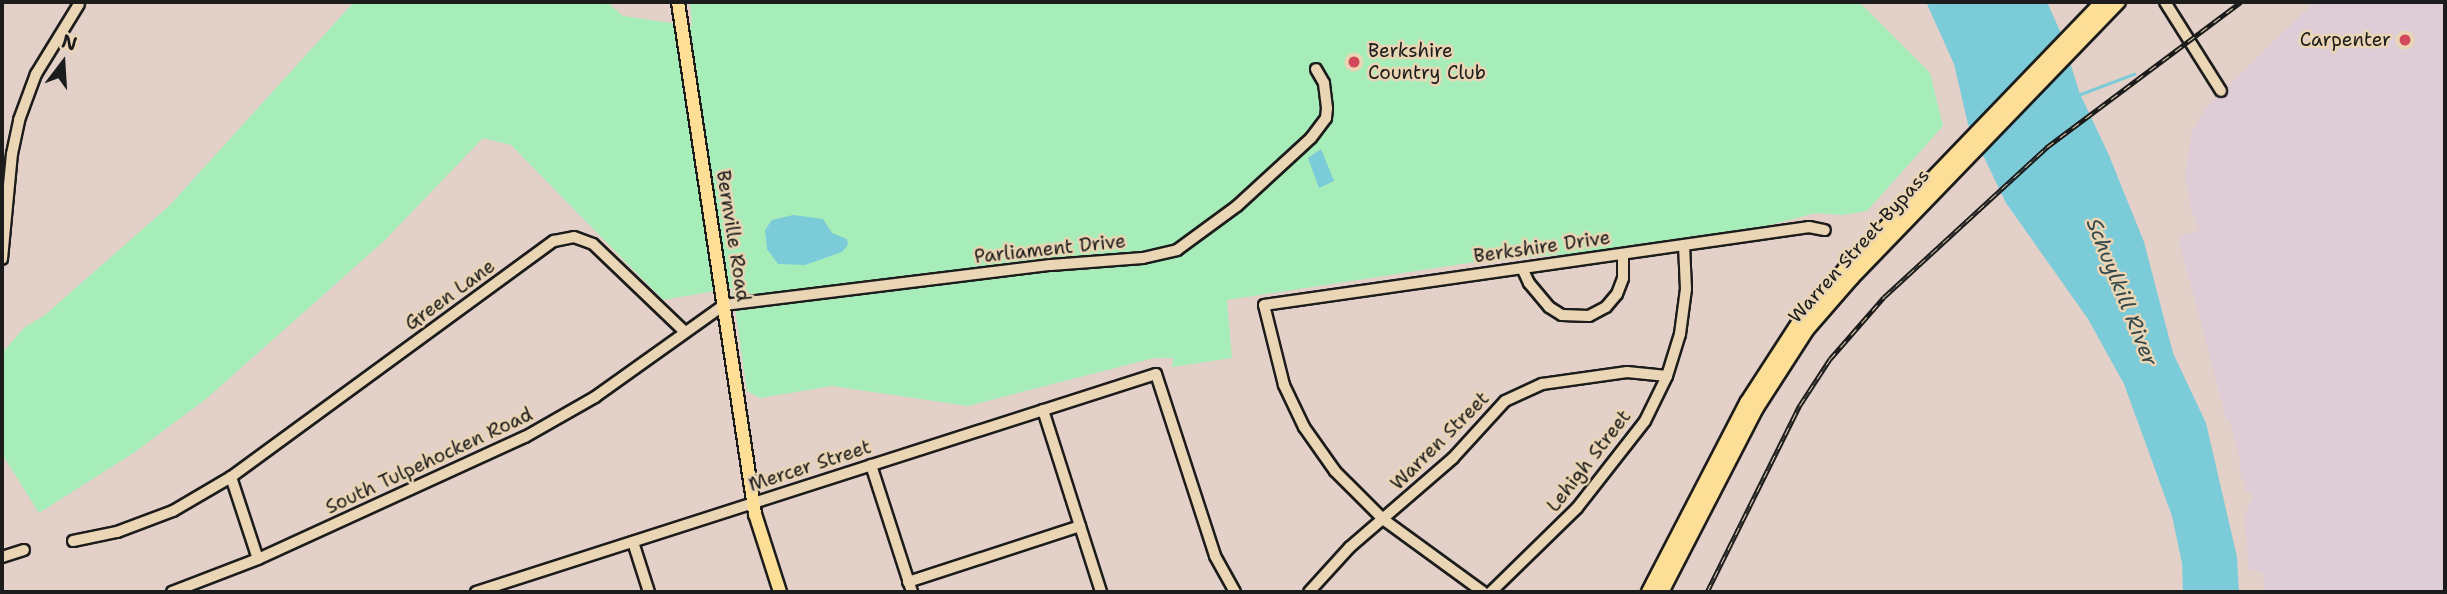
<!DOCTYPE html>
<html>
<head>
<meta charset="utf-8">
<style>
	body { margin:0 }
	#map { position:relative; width:2447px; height:594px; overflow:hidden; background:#e3d0c8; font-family:"Shantell Sans",sans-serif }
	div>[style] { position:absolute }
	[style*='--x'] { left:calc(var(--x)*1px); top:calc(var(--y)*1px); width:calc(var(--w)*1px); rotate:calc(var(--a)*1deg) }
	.built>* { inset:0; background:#decdd6 }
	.green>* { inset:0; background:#a7edb9 }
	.water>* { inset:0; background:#7ccbd8 }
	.stream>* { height:2.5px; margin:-1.25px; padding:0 1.25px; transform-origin:1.25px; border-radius:1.25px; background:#7ccbd8 }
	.roads { filter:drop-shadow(2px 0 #1c1c1c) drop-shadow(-2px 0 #1c1c1c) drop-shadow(0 2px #1c1c1c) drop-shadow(0 -2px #1c1c1c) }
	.minor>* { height:10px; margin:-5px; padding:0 5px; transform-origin:5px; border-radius:5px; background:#ead5b4 }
	.major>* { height:12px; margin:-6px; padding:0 6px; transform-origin:6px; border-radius:6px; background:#fcde96 }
	.highway>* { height:14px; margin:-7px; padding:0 7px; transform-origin:7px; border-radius:7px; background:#fcde96 }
	.rail>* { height:5px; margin-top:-2.5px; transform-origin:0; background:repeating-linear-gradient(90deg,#ead5b4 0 8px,#1c1c1c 0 16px); box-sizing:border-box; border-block:2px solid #1c1c1c }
	.dots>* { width:19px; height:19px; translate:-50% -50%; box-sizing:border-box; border:4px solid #ead5b4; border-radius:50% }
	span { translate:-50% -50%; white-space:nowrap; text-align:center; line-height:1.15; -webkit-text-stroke:5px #ead5b4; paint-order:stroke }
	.poi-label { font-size:19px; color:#1c1c1c }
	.right { translate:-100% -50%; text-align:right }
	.left { translate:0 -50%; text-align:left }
	.street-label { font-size:19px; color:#1c1c1c }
	.water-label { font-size:21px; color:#34484b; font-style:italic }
	.frame { position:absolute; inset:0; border:4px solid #1c1c1c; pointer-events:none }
	.north { position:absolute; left:28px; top:28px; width:70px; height:70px; -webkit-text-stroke:5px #ead5b4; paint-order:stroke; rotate:17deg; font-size:19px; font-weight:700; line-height:28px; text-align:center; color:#1c1c1c }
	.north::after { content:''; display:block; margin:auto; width:24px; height:32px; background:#1c1c1c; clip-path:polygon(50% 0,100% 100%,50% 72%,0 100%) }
</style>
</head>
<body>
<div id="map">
	<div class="built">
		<div style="clip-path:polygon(2314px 2px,2445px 2px,2445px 592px,2265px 592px,2263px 574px,2249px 569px,2244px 516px,2254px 495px,2244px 490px,2245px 481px,2241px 478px,2239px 456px,2230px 421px,2227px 421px,2178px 237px,2199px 230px,2191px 209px,2185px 176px,2192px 132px,2205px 109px)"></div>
	</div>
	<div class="green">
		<div style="clip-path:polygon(354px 2px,607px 2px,623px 16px,692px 26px,690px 2px,1859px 2px,1930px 73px,1943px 126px,1867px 211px,1843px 215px,1816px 213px,1766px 226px,1570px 254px,1481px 261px,1227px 300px,1232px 358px,1172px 367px,1173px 358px,1154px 358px,968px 406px,832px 386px,760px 398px,747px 391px,732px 288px,663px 300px,511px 145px,483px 138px,384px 241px,206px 399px,135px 452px,39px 513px,2px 454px,2px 353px,25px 327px,45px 315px,169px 206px)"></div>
	</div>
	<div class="water">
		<div style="clip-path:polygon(1926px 2px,2047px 2px,2060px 31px,2080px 94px,2108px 153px,2144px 242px,2173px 353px,2206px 423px,2237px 557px,2239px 592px,2183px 592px,2182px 563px,2172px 516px,2124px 384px,2088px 319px,2006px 203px,1968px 124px,1954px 64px)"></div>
		<div style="clip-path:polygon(1321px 149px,1334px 181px,1319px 188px,1308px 158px)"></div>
		<div style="clip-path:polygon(793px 215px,823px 219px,832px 233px,847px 239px,848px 245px,842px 252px,805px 265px,778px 264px,767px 249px,765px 230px,772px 220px)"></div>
	</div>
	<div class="stream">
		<div style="--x:2078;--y:95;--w:60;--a:-20.6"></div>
	</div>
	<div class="roads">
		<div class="minor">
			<div style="--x:2165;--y:2;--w:105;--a:57.8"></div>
			<div style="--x:2;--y:259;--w:105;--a:-84.6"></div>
			<div style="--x:12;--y:154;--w:35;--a:-78"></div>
			<div style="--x:19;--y:120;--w:49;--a:-69.7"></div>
			<div style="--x:36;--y:74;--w:82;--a:-58.4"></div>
			<div style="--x:1522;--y:268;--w:17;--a:65"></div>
			<div style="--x:1529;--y:283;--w:31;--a:50"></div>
			<div style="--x:1549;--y:307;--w:15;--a:32"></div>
			<div style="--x:1562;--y:315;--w:27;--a:2"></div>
			<div style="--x:1589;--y:316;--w:19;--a:-28"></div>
			<div style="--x:1606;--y:307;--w:17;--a:-50"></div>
			<div style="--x:1617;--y:294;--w:17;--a:-69"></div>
			<div style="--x:1623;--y:278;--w:24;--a:-90"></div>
			<div style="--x:1043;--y:410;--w:191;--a:72.3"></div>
			<div style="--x:871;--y:465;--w:133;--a:72.1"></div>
			<div style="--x:231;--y:477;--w:86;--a:71.8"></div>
			<div style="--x:73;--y:541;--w:45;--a:-11.6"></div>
			<div style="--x:117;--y:532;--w:60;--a:-20.6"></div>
			<div style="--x:173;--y:511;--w:67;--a:-30.4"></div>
			<div style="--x:231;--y:477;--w:400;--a:-36.2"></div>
			<div style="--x:554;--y:241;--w:20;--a:-11"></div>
			<div style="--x:574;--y:237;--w:20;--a:20"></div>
			<div style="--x:593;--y:244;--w:126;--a:43.7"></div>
			<div style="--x:633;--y:542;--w:52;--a:72.3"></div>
			<div style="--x:2;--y:557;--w:23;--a:-18"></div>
			<div style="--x:908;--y:582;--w:181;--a:-18"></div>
			<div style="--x:172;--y:592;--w:92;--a:-21"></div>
			<div style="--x:258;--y:559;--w:294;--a:-24.6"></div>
			<div style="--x:525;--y:437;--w:81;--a:-29.7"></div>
			<div style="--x:595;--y:397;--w:158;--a:-35.5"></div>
			<div style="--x:724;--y:305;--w:329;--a:-7"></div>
			<div style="--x:1051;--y:265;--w:92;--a:-4.4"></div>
			<div style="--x:1143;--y:258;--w:35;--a:-13"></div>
			<div style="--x:1177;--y:250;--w:74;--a:-36.3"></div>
			<div style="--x:1237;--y:206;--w:100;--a:-42.6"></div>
			<div style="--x:1311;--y:138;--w:25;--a:-53"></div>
			<div style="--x:1326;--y:118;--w:10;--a:-84"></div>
			<div style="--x:1327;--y:108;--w:25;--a:-97"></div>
			<div style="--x:1324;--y:83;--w:16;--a:-120"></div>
			<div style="--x:476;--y:592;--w:714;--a:-17.78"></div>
			<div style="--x:1156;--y:374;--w:191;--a:72"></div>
			<div style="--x:1215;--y:556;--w:41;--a:60.9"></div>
			<div style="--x:1309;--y:592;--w:61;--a:-47.7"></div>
			<div style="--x:1350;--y:547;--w:136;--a:-40.8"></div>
			<div style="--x:1453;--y:458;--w:77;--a:-47.6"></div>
			<div style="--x:1505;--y:401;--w:41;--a:-24.7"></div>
			<div style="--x:1542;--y:384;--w:86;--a:-8"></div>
			<div style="--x:1627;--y:372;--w:40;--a:5.7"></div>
			<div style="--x:1483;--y:592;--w:124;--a:-143.9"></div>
			<div style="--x:1383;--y:519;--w:68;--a:-135"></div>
			<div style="--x:1335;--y:471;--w:54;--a:-125.2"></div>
			<div style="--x:1304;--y:427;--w:47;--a:-115.5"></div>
			<div style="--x:1284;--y:385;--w:82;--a:-104"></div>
			<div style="--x:1264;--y:305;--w:551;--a:-8.14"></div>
			<div style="--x:1809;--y:227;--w:16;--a:11"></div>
			<div style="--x:1491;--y:592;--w:120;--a:-44.3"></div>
			<div style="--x:1577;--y:508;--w:110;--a:-52"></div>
			<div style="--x:1645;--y:421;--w:50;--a:-63.9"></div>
			<div style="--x:1667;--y:376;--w:44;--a:-72.8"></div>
			<div style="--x:1680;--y:334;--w:45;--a:-82.4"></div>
			<div style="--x:1686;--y:289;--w:44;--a:-92.6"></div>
		</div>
		<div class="major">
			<div style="--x:678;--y:2;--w:518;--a:81.45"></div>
			<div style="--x:755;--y:514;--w:82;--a:72.2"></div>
		</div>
		<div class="highway">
			<div style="--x:1649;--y:592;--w:213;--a:-62.6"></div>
			<div style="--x:1747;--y:403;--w:95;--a:-57"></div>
			<div style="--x:1799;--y:323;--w:70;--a:-49"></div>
			<div style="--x:1845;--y:270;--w:372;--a:-46.1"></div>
			<div style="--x:1661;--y:592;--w:207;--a:-62.7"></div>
			<div style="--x:1756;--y:408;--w:94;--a:-57.2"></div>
			<div style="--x:1807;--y:329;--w:69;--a:-49.1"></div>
			<div style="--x:1852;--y:277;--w:383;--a:-46"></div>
		</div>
	</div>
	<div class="rail">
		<div style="--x:1707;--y:592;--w:209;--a:-63.6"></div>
		<div style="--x:1800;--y:405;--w:55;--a:-56.9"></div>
		<div style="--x:1830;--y:359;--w:82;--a:-48.9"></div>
		<div style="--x:1884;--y:297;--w:222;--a:-42.6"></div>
		<div style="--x:2047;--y:147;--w:242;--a:-36.8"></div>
	</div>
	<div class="dots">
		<div style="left:2405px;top:40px;background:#d1495b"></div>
		<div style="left:1354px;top:62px;background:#d1495b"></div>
	</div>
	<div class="poi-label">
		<span class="right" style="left:2391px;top:40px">Carpenter</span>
		<span class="left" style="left:1368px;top:62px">Berkshire<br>Country Club</span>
	</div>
	<div class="street-label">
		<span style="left:733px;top:236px;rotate:81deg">Bernville Road</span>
		<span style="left:1859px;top:246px;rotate:-48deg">Warren Street Bypass</span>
		<span style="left:1542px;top:247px;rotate:-8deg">Berkshire Drive</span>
		<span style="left:1050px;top:249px;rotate:-6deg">Parliament Drive</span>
		<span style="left:450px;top:295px;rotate:-36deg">Green Lane</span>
		<span style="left:1440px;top:441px;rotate:-45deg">Warren Street</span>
		<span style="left:429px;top:461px;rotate:-25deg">South Tulpehocken Road</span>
		<span style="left:1589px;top:461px;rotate:-52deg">Lehigh Street</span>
		<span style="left:810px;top:466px;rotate:-18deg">Mercer Street</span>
	</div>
	<div class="water-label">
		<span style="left:2122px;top:292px;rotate:68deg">Schuylkill River</span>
	</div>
	<div class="frame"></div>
	<div class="north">N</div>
</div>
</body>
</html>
